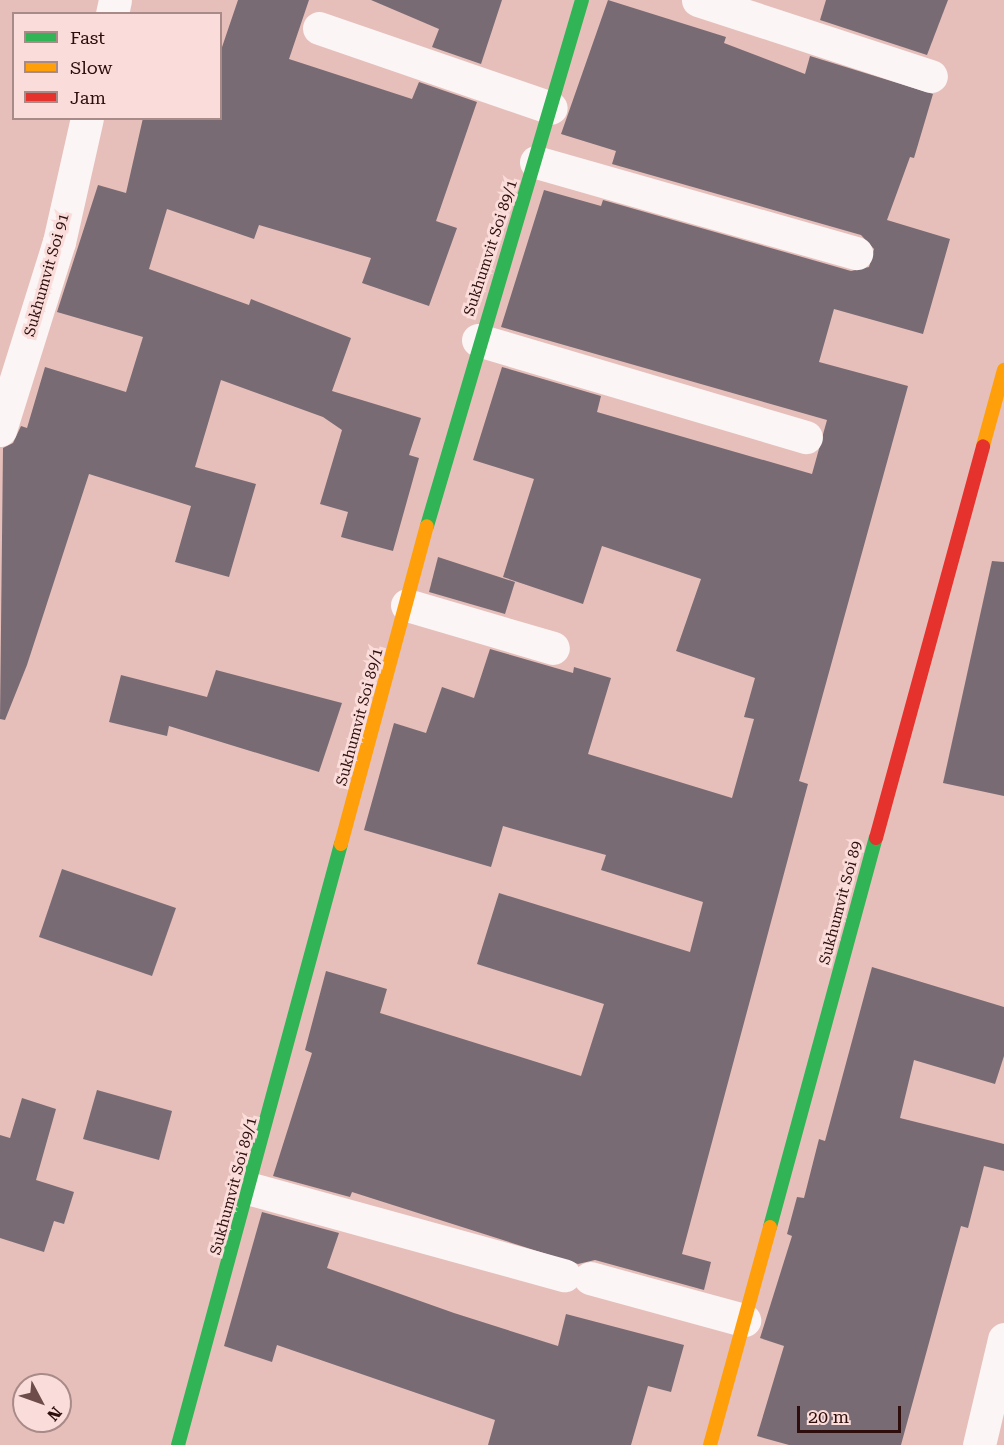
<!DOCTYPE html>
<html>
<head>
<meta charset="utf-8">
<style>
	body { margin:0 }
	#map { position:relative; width:1004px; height:1445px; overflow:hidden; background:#e6bfba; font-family:"Roboto Serif",serif }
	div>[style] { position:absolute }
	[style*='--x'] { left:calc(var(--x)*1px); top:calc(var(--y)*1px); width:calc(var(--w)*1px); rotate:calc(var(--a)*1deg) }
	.building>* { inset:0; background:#796b74 }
	.street>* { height:33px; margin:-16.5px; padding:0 16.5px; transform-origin:16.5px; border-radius:16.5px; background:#fbf5f5 }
	.fast>* { height:14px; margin:-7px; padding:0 7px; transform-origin:7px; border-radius:7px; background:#30b455 }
	.slow>* { height:14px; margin:-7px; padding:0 7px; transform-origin:7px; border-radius:7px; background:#ff9f0a }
	.jam>* { height:14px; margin:-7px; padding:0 7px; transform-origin:7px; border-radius:7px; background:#e5322d }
	span { translate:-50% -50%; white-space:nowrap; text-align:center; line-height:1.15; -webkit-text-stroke:6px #faddda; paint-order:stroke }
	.street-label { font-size:15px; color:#2d0e0c }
	.legend { position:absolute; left:12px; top:12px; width:210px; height:108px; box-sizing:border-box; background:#faddda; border:2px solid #a88a88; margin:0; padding:8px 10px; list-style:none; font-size:18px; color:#2d0e0c }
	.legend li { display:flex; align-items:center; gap:12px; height:30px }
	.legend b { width:30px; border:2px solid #a88a88 }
	.north { position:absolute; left:12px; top:1373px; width:60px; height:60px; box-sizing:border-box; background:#faddda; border:2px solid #a88a88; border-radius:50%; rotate:131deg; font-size:16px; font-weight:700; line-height:24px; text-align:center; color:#2d0e0c }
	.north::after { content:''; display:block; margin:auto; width:21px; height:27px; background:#6e4c49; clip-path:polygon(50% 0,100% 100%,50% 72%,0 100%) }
	.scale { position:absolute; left:797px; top:1406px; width:104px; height:27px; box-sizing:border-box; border:3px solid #2d0e0c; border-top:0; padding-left:8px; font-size:18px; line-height:21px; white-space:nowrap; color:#2d0e0c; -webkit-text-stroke:4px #faddda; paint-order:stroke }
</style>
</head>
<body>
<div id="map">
	<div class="building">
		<div style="clip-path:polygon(238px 0,309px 0,289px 59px,412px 99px,419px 82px,477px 102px,436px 221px,457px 228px,429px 306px,362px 283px,371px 258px,259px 225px,254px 239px,167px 209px,149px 269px,249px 305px,251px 299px,351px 338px,332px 391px,421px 418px,409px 455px,419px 458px,393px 551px,341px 537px,348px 512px,320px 504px,342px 430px,323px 417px,221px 380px,195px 467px,256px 484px,229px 577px,175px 562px,191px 506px,89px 474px,27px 665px,5px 720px,0 719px,3px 448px,13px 443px,21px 426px,27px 428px,45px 367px,126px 392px,143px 337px,57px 312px,98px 185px,126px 193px,143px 118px,220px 118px,220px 53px)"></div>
		<div style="clip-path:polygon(371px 0,502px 0,481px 64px,432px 47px,439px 29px)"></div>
		<div style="clip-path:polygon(608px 0,726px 37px,724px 43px,805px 74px,810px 56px,933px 94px,914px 158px,910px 157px,887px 220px,950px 239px,923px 334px,834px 309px,819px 362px,908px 386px,799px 781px,808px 784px,682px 1254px,711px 1262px,704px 1290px,595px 1260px,578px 1264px,352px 1192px,350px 1197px,273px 1176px,312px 1053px,305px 1050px,326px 971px,387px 989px,380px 1013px,581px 1076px,604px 1004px,477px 964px,499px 893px,690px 952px,703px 902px,601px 870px,606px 855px,503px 826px,491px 867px,364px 830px,394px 723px,426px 733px,442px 687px,474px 698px,490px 649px,573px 673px,574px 667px,611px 678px,588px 754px,732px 798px,754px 719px,744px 717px,755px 678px,676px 651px,701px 579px,602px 546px,583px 604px,503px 577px,534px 479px,473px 460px,502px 367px,601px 396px,597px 412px,812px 474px,827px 420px,501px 327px,544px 190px,601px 206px,603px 200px,851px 271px,869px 267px,874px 249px,861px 235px,612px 164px,616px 151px,561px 134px)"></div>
		<div style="clip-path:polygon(826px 0,948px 0,927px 55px,820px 20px)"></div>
		<div style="clip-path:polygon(438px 557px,515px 582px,505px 614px,429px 592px)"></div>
		<div style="clip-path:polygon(992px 561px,1004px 562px,1004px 796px,943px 783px)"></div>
		<div style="clip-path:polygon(216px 670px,342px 703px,319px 772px,169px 726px,167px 736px,109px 722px,121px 675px,207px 697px)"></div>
		<div style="clip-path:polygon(62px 869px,176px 908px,152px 976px,39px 937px)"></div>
		<div style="clip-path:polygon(872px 967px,1004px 1007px,1004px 1056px,995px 1084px,914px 1060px,900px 1118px,1004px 1144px,1004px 1171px,984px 1166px,968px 1228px,961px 1226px,901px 1445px,789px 1445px,757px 1436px,784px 1346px,760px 1338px,792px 1236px,787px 1234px,797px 1197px,804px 1198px,819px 1139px,825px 1141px)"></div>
		<div style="clip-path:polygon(97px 1090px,172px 1111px,159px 1160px,83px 1139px)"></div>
		<div style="clip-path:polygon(22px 1098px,56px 1109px,36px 1180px,74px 1192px,64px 1224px,54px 1221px,44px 1252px,0 1238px,0 1135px,10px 1138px)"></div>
		<div style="clip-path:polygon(262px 1212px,339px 1233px,327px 1268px,454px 1313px,558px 1346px,566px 1314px,684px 1345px,671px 1392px,648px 1386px,631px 1445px,488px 1445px,495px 1420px,277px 1345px,272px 1362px,224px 1346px)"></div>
	</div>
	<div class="street">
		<div style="--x:698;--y:0;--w:245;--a:18.1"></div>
		<div style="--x:112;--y:14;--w:14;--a:-78"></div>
		<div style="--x:319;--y:28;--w:245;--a:19"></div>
		<div style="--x:536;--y:162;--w:333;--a:15.9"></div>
		<div style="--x:478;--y:340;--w:342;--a:16.5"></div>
		<div style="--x:0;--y:430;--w:197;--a:-72.6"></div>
		<div style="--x:59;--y:242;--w:127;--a:-77.3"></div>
		<div style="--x:407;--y:605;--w:152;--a:16.4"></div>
		<div style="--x:251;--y:1189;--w:325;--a:15.4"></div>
		<div style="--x:590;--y:1278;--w:160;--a:15.3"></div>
		<div style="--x:979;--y:1445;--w:109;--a:-76.7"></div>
	</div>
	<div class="fast">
		<div style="--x:427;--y:526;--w:548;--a:-73.58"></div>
		<div style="--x:770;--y:1227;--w:403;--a:-74.8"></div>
		<div style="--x:178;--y:1445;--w:623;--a:-74.83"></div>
	</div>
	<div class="slow">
		<div style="--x:983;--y:446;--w:79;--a:-74.6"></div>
		<div style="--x:341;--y:844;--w:329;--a:-74.9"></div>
		<div style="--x:710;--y:1445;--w:226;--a:-74.6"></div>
	</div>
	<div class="jam">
		<div style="--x:876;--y:838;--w:406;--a:-74.7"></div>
	</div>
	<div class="street-label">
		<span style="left:491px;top:248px;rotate:-72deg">Sukhumvit Soi 89/1</span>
		<span style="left:47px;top:275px;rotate:-74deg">Sukhumvit Soi 91</span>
		<span style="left:360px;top:717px;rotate:-75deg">Sukhumvit Soi 89/1</span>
		<span style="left:841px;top:903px;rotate:-75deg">Sukhumvit Soi 89</span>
		<span style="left:234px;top:1186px;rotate:-75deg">Sukhumvit Soi 89/1</span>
	</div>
	<ul class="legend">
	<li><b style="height:8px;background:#30b455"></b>Fast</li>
	<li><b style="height:8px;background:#ff9f0a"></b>Slow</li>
	<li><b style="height:8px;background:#e5322d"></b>Jam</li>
	</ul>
	<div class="north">N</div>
	<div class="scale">20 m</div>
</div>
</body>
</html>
